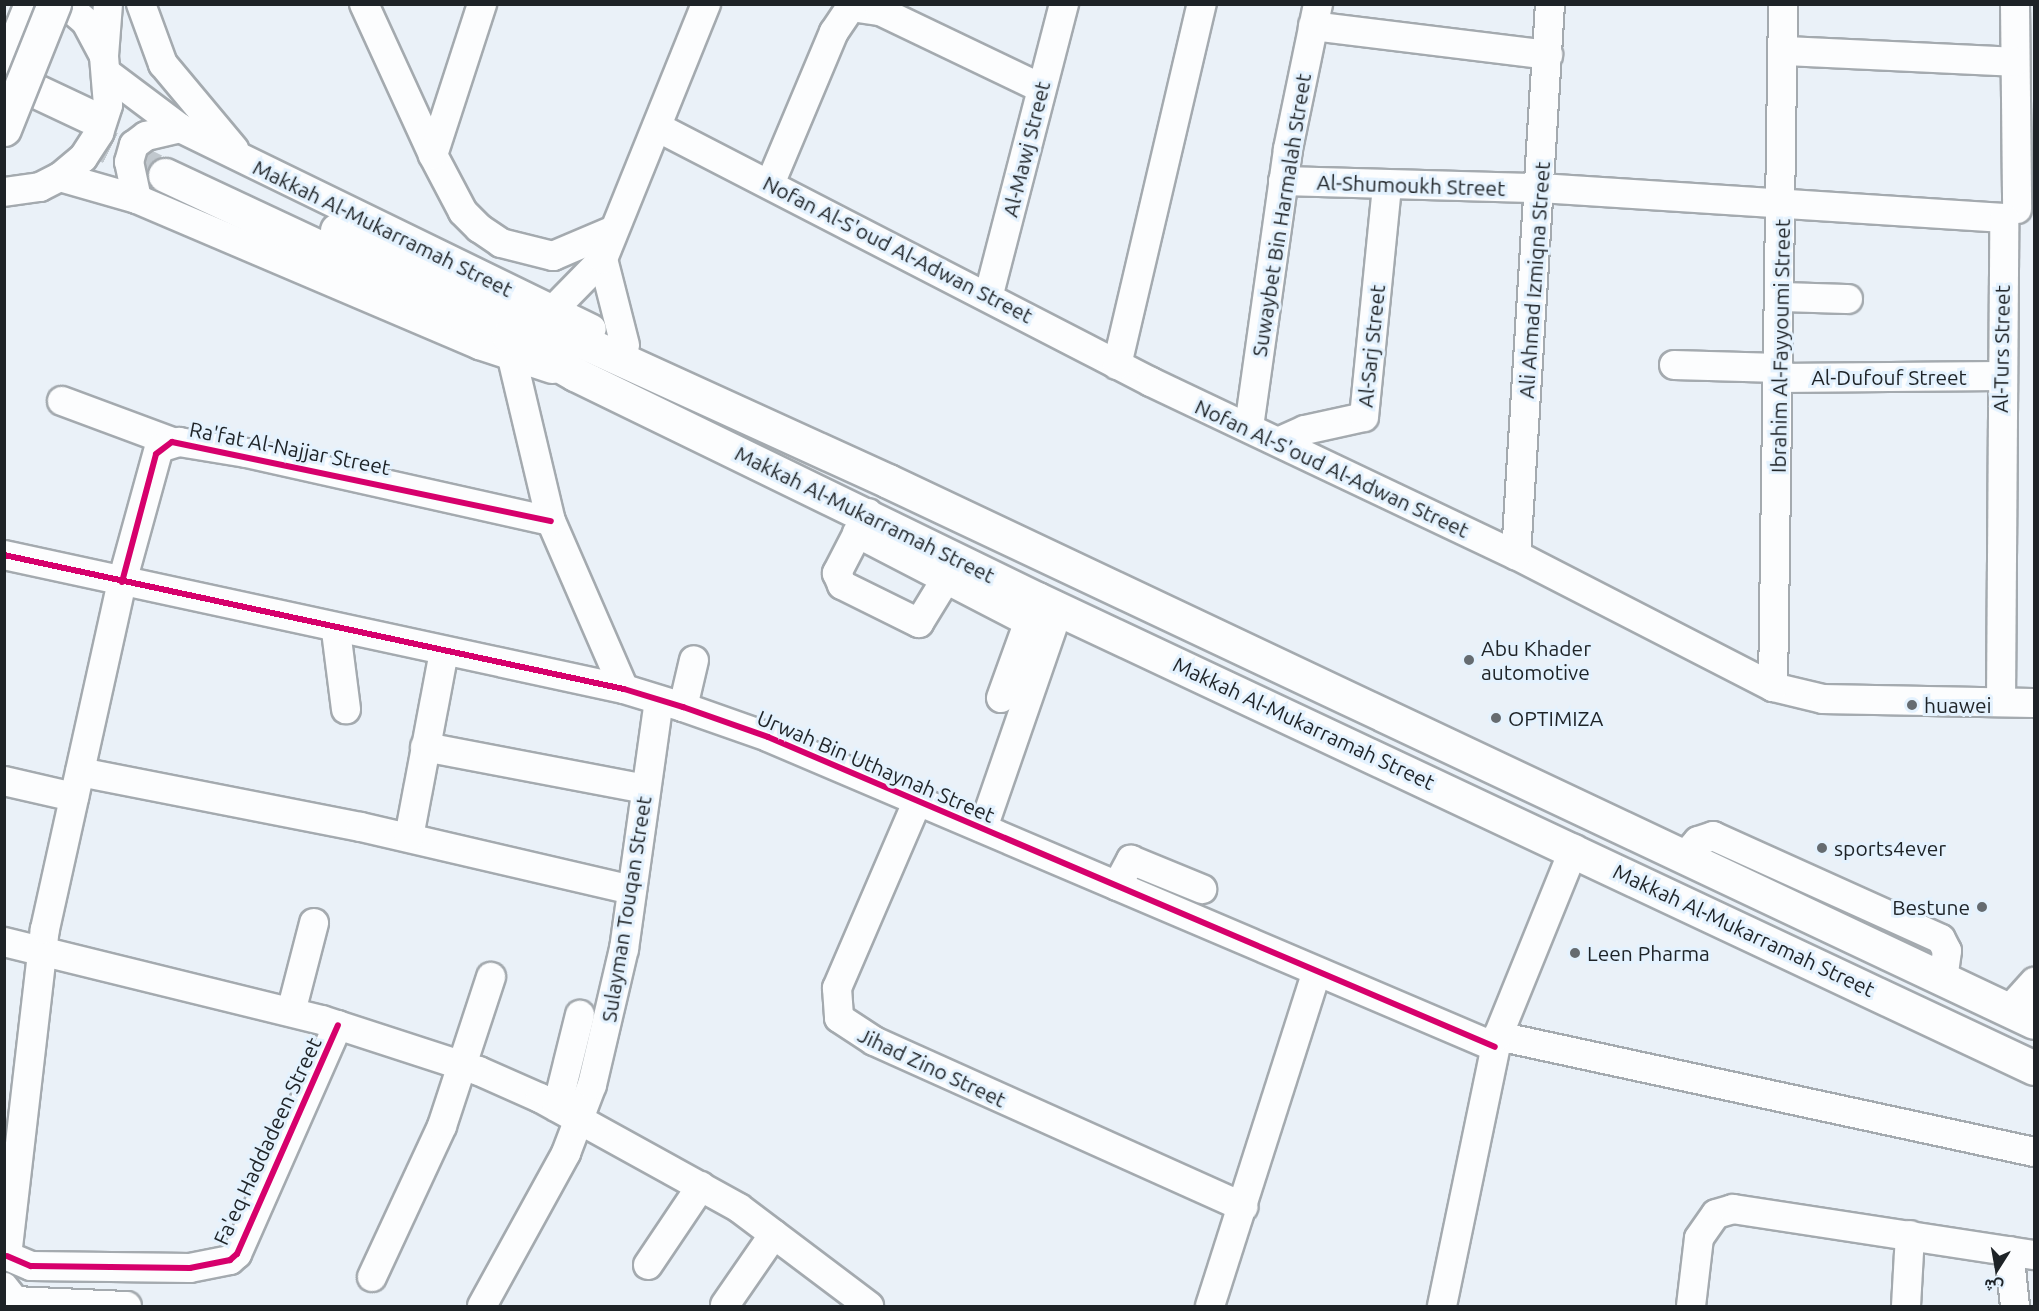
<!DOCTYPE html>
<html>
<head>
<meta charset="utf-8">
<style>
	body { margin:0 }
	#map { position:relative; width:2039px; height:1311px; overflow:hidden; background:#eaf1f8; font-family:Ubuntu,Vazirmatn,sans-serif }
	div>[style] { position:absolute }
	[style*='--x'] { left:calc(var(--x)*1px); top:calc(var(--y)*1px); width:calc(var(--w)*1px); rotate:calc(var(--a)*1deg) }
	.major-tunnel>* { height:33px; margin-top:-16.5px; transform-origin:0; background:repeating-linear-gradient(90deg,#c1c8ce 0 33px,transparent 0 49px) }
	.roads { filter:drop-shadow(2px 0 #a4aaaf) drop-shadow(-2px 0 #a4aaaf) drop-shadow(0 2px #a4aaaf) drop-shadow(0 -2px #a4aaaf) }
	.minor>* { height:28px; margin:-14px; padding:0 14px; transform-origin:14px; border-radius:14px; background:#fcfdfe }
	.major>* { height:33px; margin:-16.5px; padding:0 16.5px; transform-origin:16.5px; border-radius:16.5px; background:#fcfdfe }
	.bridges { filter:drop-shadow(2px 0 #a4aaaf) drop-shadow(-2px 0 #a4aaaf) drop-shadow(0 2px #a4aaaf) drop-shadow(0 -2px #a4aaaf) }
	.major-bridge>* { height:33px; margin:-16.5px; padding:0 16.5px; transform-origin:16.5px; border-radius:16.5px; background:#fcfdfe }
	.cycleway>* { height:6px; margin:-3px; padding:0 3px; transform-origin:3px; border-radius:3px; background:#d6006c }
	.dots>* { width:16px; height:16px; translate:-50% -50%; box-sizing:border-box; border:3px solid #e4f2fe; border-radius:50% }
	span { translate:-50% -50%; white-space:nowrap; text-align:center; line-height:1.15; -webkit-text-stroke:6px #e4f2fe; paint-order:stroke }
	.street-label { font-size:21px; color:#1e2327 }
	.poi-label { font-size:21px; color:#1e2327 }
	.left { translate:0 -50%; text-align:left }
	.right { translate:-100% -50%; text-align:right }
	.frame { position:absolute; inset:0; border:6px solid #1e2327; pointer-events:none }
	.north { position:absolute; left:1967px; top:1239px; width:60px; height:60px; -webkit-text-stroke:4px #e4f2fe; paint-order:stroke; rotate:191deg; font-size:16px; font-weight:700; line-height:24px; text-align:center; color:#1e2327 }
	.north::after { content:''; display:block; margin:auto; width:21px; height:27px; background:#1e2327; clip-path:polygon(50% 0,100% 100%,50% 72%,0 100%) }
</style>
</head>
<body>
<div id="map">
	<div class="major-tunnel">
		<div style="--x:81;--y:133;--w:94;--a:26.6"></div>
	</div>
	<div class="roads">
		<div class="minor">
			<div style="--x:141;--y:4;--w:64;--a:69.9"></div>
			<div style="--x:163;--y:64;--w:111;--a:50.1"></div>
			<div style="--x:364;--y:4;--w:166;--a:65.4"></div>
			<div style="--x:433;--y:155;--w:64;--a:62.2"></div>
			<div style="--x:463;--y:212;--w:23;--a:45"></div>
			<div style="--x:479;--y:228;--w:27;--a:34"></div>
			<div style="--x:501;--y:243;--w:54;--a:14"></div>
			<div style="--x:553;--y:256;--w:66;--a:-23.1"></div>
			<div style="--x:2015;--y:4;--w:205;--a:89.4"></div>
			<div style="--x:1313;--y:26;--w:237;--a:7"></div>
			<div style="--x:1784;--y:51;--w:231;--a:2.7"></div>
			<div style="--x:104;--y:56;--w:52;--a:-85.6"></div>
			<div style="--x:108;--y:74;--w:90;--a:36.9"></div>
			<div style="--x:180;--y:128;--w:458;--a:26"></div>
			<div style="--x:657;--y:127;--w:556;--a:27.3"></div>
			<div style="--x:1151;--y:382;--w:404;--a:25.4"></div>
			<div style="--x:1516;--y:555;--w:289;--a:27.2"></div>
			<div style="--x:1773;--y:687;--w:51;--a:13.5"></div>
			<div style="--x:1823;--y:699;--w:211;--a:1.1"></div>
			<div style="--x:433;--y:155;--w:159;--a:-72"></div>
			<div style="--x:60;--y:177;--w:80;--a:15.9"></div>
			<div style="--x:137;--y:199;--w:372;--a:23.1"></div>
			<div style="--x:479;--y:345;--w:77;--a:18.2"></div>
			<div style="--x:1283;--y:181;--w:257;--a:1.6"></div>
			<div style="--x:1540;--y:188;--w:465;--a:3.7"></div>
			<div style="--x:770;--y:184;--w:165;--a:-67.2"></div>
			<div style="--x:834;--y:32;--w:30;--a:-56"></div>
			<div style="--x:851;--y:7;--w:29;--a:8"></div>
			<div style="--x:880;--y:11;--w:178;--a:25.6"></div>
			<div style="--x:4;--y:192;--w:36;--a:-8"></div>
			<div style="--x:40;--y:187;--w:22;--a:-27"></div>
			<div style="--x:60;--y:177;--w:30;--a:-40"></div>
			<div style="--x:83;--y:158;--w:30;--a:-57"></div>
			<div style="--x:99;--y:133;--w:29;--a:-72"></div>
			<div style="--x:108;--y:105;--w:49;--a:-94.7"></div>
			<div style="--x:104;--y:56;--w:38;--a:-118"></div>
			<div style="--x:86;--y:22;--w:28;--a:-139"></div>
			<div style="--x:137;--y:199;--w:38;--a:-102"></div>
			<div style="--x:129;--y:162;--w:18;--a:-74"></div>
			<div style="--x:134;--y:145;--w:15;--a:-37"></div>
			<div style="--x:146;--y:136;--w:35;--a:-13"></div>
			<div style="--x:603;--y:259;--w:89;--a:75.7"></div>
			<div style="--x:989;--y:294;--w:300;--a:-75.5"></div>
			<div style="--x:1781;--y:297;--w:67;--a:1.7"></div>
			<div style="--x:553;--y:310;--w:71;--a:-45.6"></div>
			<div style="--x:603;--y:259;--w:275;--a:-68"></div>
			<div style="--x:508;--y:341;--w:185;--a:76.6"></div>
			<div style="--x:551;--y:521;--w:183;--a:66.5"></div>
			<div style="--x:1117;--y:365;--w:371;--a:-76.8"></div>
			<div style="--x:1674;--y:365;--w:105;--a:1.6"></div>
			<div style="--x:1779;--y:378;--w:221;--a:-0.5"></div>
			<div style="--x:62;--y:401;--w:117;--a:20.4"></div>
			<div style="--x:1249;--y:427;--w:281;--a:-82"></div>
			<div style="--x:1288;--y:149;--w:148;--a:-78.3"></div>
			<div style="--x:1280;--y:441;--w:27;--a:-24"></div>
			<div style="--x:1305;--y:430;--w:60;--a:-12.4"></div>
			<div style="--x:1364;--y:417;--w:232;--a:-84.3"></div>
			<div style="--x:868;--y:513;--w:68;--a:117.3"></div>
			<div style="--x:837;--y:573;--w:13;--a:67"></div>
			<div style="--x:842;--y:585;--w:86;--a:26.3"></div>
			<div style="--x:919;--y:623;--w:52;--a:-58.5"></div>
			<div style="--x:857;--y:533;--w:194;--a:27.4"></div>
			<div style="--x:4;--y:555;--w:634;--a:12.2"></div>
			<div style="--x:624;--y:689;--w:62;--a:17"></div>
			<div style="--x:683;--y:707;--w:90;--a:19.4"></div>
			<div style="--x:768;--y:737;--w:790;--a:23.09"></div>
			<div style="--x:1516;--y:555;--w:552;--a:-86.47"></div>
			<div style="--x:336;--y:631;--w:79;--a:82.7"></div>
			<div style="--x:1773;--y:687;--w:683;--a:-89.16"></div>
			<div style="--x:1001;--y:698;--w:100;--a:-70.1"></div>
			<div style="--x:2001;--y:702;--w:484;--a:-89.6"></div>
			<div style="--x:683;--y:707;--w:48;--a:-76.8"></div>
			<div style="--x:425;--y:747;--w:224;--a:10.8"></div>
			<div style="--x:80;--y:772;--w:286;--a:11.1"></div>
			<div style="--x:361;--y:827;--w:278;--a:13.1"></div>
			<div style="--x:4;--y:781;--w:72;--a:12.9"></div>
			<div style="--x:918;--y:800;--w:205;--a:113.3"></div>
			<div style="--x:837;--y:988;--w:30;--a:86"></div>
			<div style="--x:839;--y:1018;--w:42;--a:33.3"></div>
			<div style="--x:874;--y:1041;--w:405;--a:24.2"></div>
			<div style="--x:983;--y:828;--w:232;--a:-70.9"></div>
			<div style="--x:409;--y:837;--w:188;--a:-79.3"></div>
			<div style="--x:1685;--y:856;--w:20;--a:-49"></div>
			<div style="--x:1698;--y:841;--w:16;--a:-18"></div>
			<div style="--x:1713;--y:836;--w:250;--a:24.3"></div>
			<div style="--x:1941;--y:939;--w:13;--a:63"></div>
			<div style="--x:1947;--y:951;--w:28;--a:98"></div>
			<div style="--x:1117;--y:886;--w:30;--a:-62"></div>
			<div style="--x:1131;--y:860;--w:77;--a:22.2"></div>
			<div style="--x:4;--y:942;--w:327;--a:13.8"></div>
			<div style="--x:322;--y:1020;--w:165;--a:18"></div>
			<div style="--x:479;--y:1071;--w:67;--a:23.9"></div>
			<div style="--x:540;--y:1098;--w:227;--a:28.9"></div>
			<div style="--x:739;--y:1208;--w:163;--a:37"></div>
			<div style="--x:2009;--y:1010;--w:38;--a:-48"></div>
			<div style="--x:291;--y:1012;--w:92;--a:-75.5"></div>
			<div style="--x:338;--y:1025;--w:250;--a:113.8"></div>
			<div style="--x:237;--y:1254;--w:9;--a:139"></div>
			<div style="--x:230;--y:1260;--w:41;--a:168.7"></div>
			<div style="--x:190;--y:1268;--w:159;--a:-179.3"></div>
			<div style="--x:31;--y:1266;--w:26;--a:-157"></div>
			<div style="--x:7;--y:1256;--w:329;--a:-83.4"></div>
			<div style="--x:45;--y:929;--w:355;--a:-77.5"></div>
			<div style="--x:122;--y:582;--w:139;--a:-74.6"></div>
			<div style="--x:159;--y:448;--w:21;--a:-17"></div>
			<div style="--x:179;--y:442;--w:68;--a:9.3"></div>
			<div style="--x:246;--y:453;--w:312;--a:12.6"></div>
			<div style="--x:1498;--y:1036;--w:548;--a:12.21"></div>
			<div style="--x:557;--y:1107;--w:95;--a:-76"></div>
			<div style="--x:2009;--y:1251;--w:55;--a:83.8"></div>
			<div style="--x:648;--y:1265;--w:95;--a:-56.1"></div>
			<div style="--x:372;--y:1277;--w:166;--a:-65.1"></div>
			<div style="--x:442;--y:1126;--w:157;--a:-71.8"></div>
			<div style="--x:4;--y:1287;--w:18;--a:52"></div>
			<div style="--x:15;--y:1301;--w:112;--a:2.6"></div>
			<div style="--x:725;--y:1305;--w:86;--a:-55.4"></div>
			<div style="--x:482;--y:1306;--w:175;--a:-61.2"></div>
			<div style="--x:566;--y:1153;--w:73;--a:-69.1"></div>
			<div style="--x:592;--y:1085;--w:140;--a:-76.8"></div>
			<div style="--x:624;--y:949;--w:251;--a:-82"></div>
			<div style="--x:1210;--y:1306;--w:349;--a:-72.3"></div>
			<div style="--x:1442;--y:1306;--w:276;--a:-78.3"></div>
			<div style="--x:1498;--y:1036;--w:202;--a:-67.9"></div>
			<div style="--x:1691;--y:1306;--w:68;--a:-83.3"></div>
			<div style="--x:1699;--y:1238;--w:29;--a:-55"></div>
			<div style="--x:1716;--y:1214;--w:18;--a:-16"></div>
			<div style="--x:1733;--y:1209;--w:304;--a:8.7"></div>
			<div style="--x:1906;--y:1306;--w:71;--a:-86.8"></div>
		</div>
		<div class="major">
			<div style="--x:4;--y:71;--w:72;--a:-68.1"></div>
			<div style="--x:4;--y:76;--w:94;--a:25.2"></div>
			<div style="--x:165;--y:175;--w:379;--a:25.1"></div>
			<div style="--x:508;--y:336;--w:77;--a:29.6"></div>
			<div style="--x:575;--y:374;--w:514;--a:25.97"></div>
			<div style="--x:1037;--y:599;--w:1102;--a:25.19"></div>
			<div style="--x:337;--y:230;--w:605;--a:24.49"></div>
			<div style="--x:888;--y:481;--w:1267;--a:25.27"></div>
		</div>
	</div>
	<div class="bridges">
		<div class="major-bridge">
			<div style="--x:4;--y:129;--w:135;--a:-68.2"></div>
		</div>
	</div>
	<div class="cycleway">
		<div style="--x:4;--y:555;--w:634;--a:12.2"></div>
		<div style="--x:624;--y:689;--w:62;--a:17"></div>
		<div style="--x:683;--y:707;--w:90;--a:19.4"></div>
		<div style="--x:768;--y:737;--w:790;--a:23.09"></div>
		<div style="--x:122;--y:582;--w:132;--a:-75.1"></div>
		<div style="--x:156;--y:454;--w:20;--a:-37"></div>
		<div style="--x:172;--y:442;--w:387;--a:11.8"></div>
		<div style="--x:7;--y:1256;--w:26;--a:23"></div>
		<div style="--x:31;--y:1266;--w:159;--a:0.7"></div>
		<div style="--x:190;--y:1268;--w:41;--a:-11.3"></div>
		<div style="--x:230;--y:1260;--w:9;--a:-41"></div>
		<div style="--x:237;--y:1254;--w:250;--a:-66.2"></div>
	</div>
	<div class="dots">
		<div style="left:1469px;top:660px;background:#656b70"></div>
		<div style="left:1912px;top:705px;background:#656b70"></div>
		<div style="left:1496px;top:718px;background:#656b70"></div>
		<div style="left:1822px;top:848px;background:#656b70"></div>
		<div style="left:1982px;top:907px;background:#656b70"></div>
		<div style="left:1575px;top:953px;background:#656b70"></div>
	</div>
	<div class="street-label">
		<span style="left:1026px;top:149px;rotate:-76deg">Al-Mawj Street</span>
		<span style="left:1411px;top:185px;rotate:2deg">Al-Shumoukh Street</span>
		<span style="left:1281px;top:215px;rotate:-81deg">Suwaybet Bin Harmalah Street</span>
		<span style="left:383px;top:228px;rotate:26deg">Makkah Al-Mukarramah Street</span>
		<span style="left:898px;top:249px;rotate:27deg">Nofan Al-S'oud Al-Adwan Street</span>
		<span style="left:1534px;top:280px;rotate:-86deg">Ali Ahmad Izmiqna Street</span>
		<span style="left:1371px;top:346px;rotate:-84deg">Al-Sarj Street</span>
		<span style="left:1780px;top:346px;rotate:-89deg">Ibrahim Al-Fayyoumi Street</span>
		<span style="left:2001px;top:349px;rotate:-89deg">Al-Turs Street</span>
		<span style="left:1889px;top:377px">Al-Dufouf Street</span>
		<span style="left:290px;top:448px;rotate:11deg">Ra'fat Al-Najjar Street</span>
		<span style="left:1332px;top:468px;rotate:25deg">Nofan Al-S'oud Al-Adwan Street</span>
		<span style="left:865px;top:514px;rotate:26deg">Makkah Al-Mukarramah Street</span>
		<span style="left:1304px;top:723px;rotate:25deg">Makkah Al-Mukarramah Street</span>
		<span style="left:876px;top:766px;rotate:23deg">Urwah Bin Uthaynah Street</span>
		<span style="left:626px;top:909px;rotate:-81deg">Sulayman Touqan Street</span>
		<span style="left:1744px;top:930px;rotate:25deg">Makkah Al-Mukarramah Street</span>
		<span style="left:932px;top:1067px;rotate:25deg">Jihad Zino Street</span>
		<span style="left:267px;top:1141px;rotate:-65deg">Fa'eq Haddadeen Street</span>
	</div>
	<div class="poi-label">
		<span class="left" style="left:1481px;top:660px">Abu Khader<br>automotive</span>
		<span class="left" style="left:1924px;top:705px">huawei</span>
		<span class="left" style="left:1508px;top:718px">OPTIMIZA</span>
		<span class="left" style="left:1834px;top:848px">sports4ever</span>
		<span class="right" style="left:1970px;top:907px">Bestune</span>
		<span class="left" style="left:1587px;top:953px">Leen Pharma</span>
	</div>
	<div class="frame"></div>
	<div class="north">ش</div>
</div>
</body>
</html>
